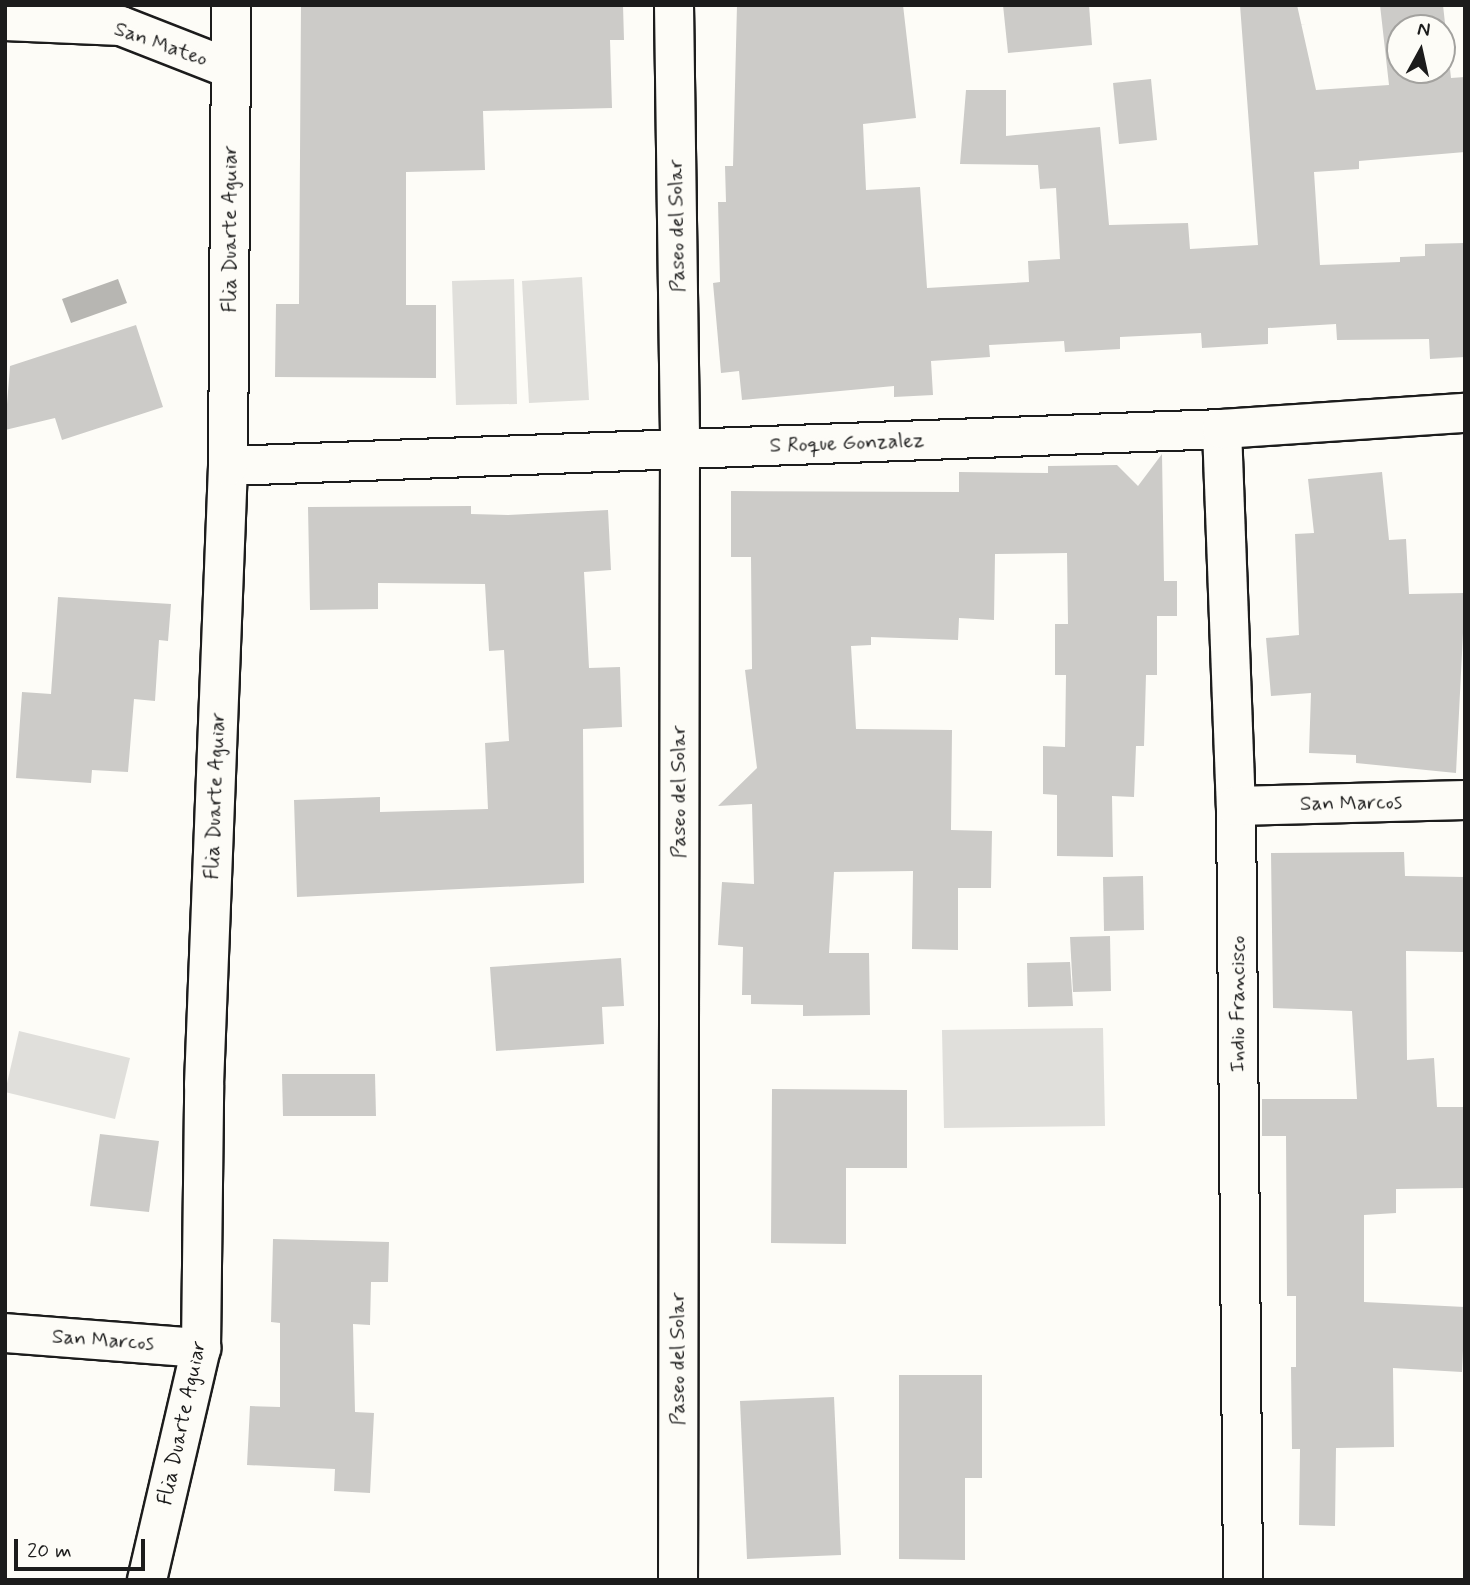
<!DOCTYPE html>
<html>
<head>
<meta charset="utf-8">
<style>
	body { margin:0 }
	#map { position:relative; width:1470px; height:1585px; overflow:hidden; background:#fdfcf7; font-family:Mynerve,sans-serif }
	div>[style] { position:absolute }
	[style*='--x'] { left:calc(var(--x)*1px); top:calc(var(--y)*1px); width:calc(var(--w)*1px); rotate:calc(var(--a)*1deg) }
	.green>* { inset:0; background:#e0dfdb }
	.water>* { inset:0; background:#b7b6b2 }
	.building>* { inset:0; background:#cccbc8 }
	.roads { filter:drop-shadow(2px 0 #1c1c1c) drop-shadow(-2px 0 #1c1c1c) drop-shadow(0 2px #1c1c1c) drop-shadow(0 -2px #1c1c1c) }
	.street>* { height:38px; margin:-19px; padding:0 19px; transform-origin:19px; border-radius:19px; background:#fdfcf7 }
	span { translate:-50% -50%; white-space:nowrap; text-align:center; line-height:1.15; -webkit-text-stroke:6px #fdfcf7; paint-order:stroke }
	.street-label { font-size:21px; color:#1c1c1c }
	.frame { position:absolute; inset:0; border:7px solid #1c1c1c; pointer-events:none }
	.north { position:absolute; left:1386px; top:14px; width:70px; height:70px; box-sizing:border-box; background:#fdfcf7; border:2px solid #a3a29f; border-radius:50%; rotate:8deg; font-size:19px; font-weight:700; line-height:28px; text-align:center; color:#1c1c1c }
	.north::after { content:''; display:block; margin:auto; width:24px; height:32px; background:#1c1c1c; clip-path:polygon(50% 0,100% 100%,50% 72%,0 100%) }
	.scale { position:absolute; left:14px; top:1539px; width:131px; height:32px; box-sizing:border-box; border:4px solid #1c1c1c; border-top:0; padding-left:9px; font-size:21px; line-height:24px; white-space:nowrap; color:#1c1c1c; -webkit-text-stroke:5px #fdfcf7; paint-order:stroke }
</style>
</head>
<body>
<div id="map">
	<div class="green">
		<div style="clip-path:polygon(582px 277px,589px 400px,529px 403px,522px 281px)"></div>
		<div style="clip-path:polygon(514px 279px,517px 404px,456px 405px,452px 281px)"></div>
		<div style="clip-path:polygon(1103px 1028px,1105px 1126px,944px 1128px,942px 1030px)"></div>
		<div style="clip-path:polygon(19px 1031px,130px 1058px,115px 1119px,5px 1092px)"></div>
	</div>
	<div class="water">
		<div style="clip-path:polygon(118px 279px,127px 303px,71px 323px,62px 299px)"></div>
	</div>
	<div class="building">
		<div style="clip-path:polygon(301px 5px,623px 5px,624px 40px,610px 40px,612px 108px,483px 111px,485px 170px,406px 172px,406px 305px,436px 305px,436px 378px,275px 377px,276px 304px,299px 304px)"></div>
		<div style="clip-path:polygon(evenodd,737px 5px,903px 5px,916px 118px,863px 124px,866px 190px,920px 187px,927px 288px,1029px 282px,1028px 261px,1060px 259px,1056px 188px,1040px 189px,1038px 165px,960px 164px,966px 90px,1006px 90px,1006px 136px,1100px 127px,1109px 225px,1188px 223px,1190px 249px,1258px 245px,1240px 5px,1297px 5px,1316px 90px,1389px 85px,1380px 5px,1443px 5px,1451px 78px,1465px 77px,1465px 152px,1359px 161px,1359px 169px,1314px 172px,1320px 265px,1400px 262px,1400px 257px,1425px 256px,1425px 244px,1465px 243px,1465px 357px,1430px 359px,1429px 339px,1337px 340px,1336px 324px,1268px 328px,1268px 344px,1202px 348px,1201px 333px,1120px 337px,1120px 349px,1065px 352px,1064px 341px,989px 345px,990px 357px,931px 361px,933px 395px,894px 397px,894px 386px,742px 400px,739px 371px,721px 373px,713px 283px,720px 282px,718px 202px,726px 202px,725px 166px,733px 166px,737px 5px,1400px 28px,1442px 28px,1442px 70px,1400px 70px,1400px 28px)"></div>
		<div style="clip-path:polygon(1003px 5px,1089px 5px,1092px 45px,1008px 53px)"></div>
		<div style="clip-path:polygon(1151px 79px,1157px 140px,1119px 144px,1113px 83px)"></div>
		<div style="clip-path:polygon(136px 325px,163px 407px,62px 440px,55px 418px,5px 430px,10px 366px)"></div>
		<div style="clip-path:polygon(1162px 454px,1164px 581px,1177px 581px,1177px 616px,1157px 616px,1157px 675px,1146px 675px,1144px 746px,1136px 746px,1134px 797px,1112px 796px,1113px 857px,1057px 856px,1057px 795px,1043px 794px,1043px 746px,1065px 747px,1066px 675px,1055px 675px,1055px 624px,1068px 624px,1067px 553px,995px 554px,994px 620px,959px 618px,958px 640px,871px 637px,871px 645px,851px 646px,856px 729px,952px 730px,951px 830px,992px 831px,991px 888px,958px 888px,958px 950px,912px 949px,913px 871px,834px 872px,829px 953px,869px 953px,870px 1015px,803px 1016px,803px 1005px,751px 1004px,751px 995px,742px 995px,743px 947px,718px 945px,722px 882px,754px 884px,752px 804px,718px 806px,757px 768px,745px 670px,752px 669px,751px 557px,731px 557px,731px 491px,959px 492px,959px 472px,1048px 473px,1048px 466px,1117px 465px,1138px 486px)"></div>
		<div style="clip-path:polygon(1382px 472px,1389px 540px,1406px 539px,1409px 594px,1465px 593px,1456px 773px,1356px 763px,1356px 755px,1309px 753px,1311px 693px,1271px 696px,1266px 638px,1299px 635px,1295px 534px,1314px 533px,1308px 479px)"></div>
		<div style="clip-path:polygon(471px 506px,471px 514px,508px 515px,608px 510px,611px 570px,584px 572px,589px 668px,620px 667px,622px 727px,583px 729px,584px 883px,297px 897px,294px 800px,380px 797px,380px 812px,488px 809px,485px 743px,509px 741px,504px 650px,489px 651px,485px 584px,378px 583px,378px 609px,310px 610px,308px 507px)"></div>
		<div style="clip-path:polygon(58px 597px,171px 604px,168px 641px,159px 640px,155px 701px,134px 699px,128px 772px,92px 770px,91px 783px,16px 778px,22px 692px,51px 694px)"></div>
		<div style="clip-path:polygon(1404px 852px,1405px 876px,1465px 877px,1465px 952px,1406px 951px,1407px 1060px,1434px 1058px,1437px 1107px,1465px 1107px,1465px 1188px,1396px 1189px,1396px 1213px,1364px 1215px,1364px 1302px,1465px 1307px,1462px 1372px,1393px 1368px,1394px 1447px,1336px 1448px,1335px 1526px,1299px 1525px,1300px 1449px,1292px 1449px,1291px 1367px,1296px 1367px,1296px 1296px,1287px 1296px,1286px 1136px,1262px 1136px,1262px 1099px,1357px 1099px,1352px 1011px,1273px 1008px,1271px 853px)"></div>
		<div style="clip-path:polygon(1143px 876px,1144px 930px,1104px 931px,1103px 877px)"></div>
		<div style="clip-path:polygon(1110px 936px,1111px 991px,1073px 992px,1070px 937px)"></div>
		<div style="clip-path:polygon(621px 958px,624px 1006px,602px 1007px,604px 1044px,496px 1051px,490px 967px)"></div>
		<div style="clip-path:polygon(1070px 962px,1073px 1006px,1028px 1007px,1027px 963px)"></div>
		<div style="clip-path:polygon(282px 1074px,375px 1074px,376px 1116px,283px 1116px)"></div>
		<div style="clip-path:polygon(772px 1089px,907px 1090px,907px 1168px,846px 1168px,846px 1244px,771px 1243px)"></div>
		<div style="clip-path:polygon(100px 1134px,159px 1141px,149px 1212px,90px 1206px)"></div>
		<div style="clip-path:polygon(273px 1239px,389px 1242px,388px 1282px,371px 1282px,370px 1325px,353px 1324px,355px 1412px,374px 1413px,370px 1493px,334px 1491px,335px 1469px,247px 1465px,250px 1406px,280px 1407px,280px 1323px,271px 1322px)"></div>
		<div style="clip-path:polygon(899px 1375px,982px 1375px,982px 1478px,965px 1478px,965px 1560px,899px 1559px)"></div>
		<div style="clip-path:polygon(834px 1397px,841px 1555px,747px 1559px,740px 1401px)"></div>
	</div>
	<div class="roads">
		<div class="street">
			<div style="--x:674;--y:5;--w:444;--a:89.2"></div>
			<div style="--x:680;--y:449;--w:1131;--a:90.1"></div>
			<div style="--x:5;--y:21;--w:116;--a:2.5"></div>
			<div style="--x:121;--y:26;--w:118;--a:21.4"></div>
			<div style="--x:1222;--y:429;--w:377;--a:87.9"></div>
			<div style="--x:1236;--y:806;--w:774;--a:89.48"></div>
			<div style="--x:228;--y:466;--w:995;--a:-2.13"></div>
			<div style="--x:1222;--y:429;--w:244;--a:-3.8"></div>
			<div style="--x:1236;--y:806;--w:229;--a:-1.5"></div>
			<div style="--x:5;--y:1333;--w:197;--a:4.4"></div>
			<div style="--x:147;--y:1580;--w:238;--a:-76.9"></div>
			<div style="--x:201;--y:1348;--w:263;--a:-89.3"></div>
			<div style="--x:204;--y:1085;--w:619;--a:-87.78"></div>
			<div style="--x:228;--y:466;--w:461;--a:-89.6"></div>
		</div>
	</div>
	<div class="street-label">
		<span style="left:161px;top:44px;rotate:19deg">San Mateo</span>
		<span style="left:677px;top:226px;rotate:-91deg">Paseo del Solar</span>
		<span style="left:230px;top:229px;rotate:-90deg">Flia Duarte Aguiar</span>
		<span style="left:847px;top:443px;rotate:-2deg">S Roque Gonzalez</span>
		<span style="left:679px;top:792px;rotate:-90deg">Paseo del Solar</span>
		<span style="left:215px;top:796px;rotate:-88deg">Flia Duarte Aguiar</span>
		<span style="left:1351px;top:803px;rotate:-1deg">San Marcos</span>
		<span style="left:1238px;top:1004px;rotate:-90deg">Indio Francisco</span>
		<span style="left:103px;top:1340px;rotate:4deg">San Marcos</span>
		<span style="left:678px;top:1359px;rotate:-90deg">Paseo del Solar</span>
		<span style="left:182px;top:1423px;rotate:-78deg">Flia Duarte Aguiar</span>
	</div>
	<div class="frame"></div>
	<div class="north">N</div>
	<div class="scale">20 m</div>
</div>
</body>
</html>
